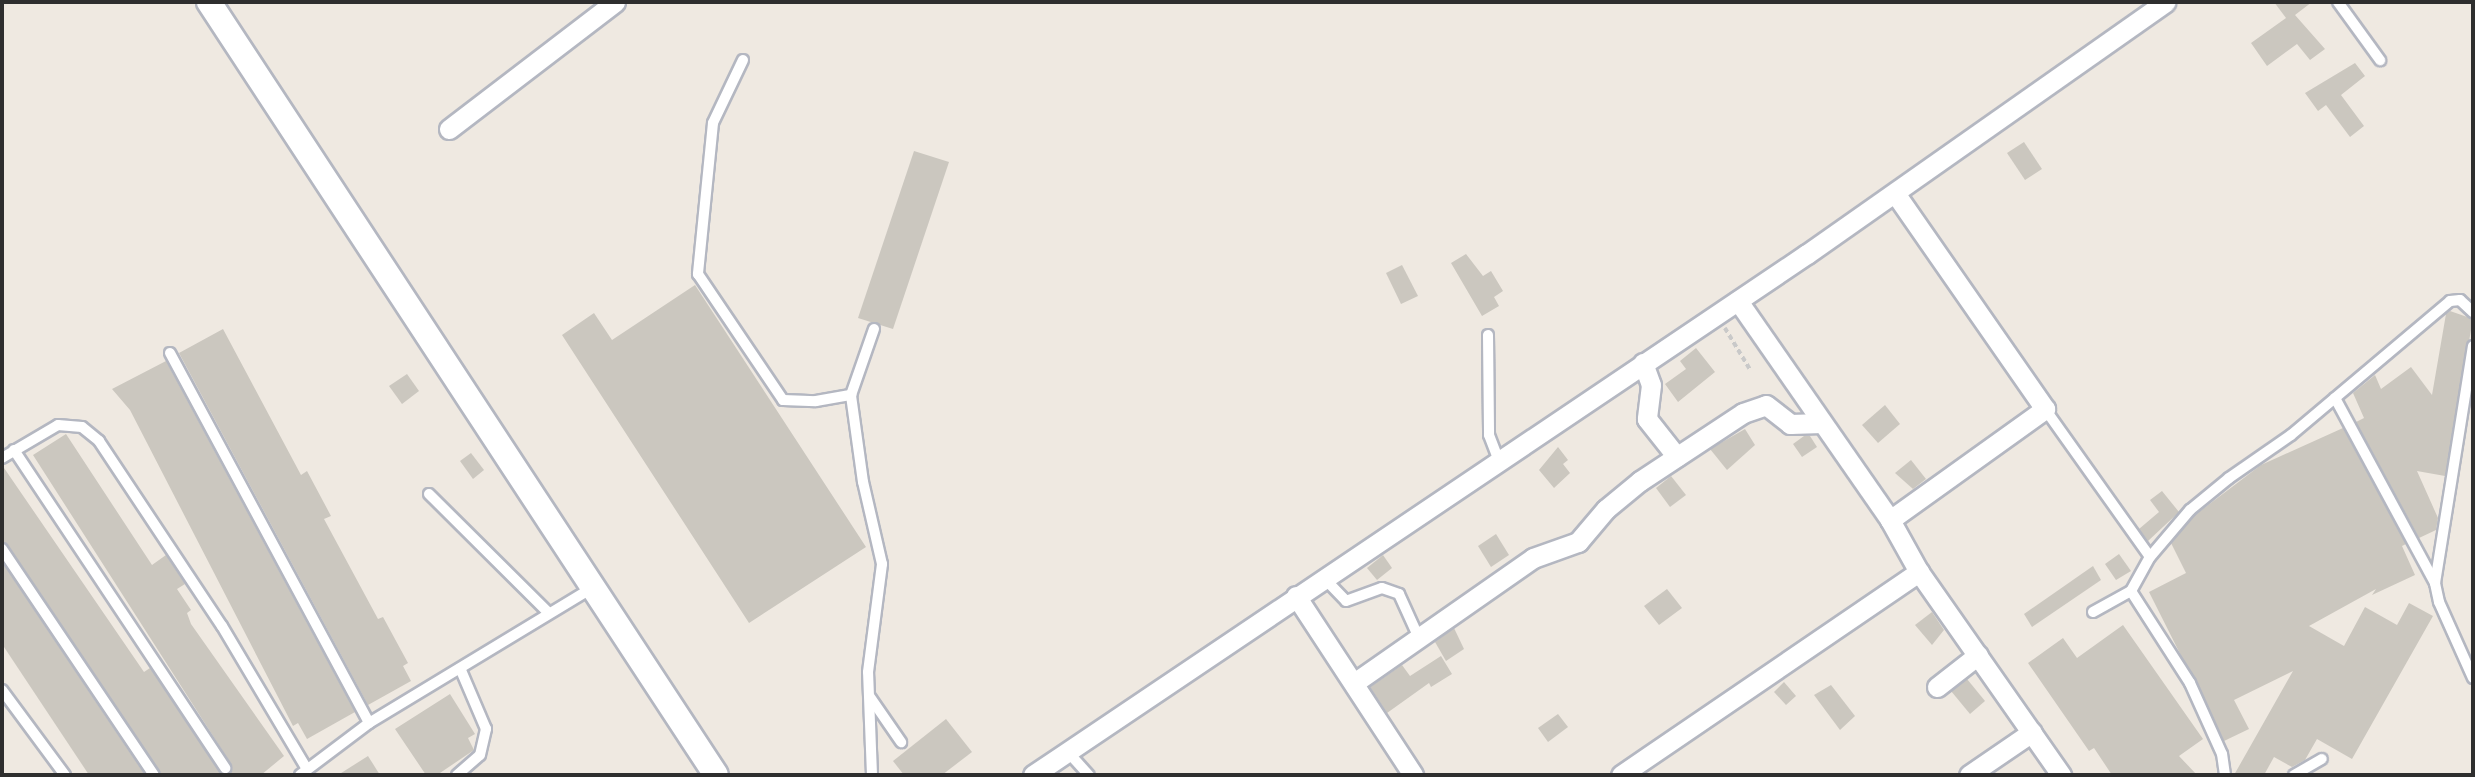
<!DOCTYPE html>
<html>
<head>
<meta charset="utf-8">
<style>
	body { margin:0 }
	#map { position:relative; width:2475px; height:777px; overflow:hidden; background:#efe9e1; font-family:Cabin,sans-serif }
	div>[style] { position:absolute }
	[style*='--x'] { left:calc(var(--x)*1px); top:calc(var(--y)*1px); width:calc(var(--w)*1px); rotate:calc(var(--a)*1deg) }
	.building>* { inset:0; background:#cbc7bf }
	.path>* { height:3.5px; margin-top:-1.75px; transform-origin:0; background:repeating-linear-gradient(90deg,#c9c9c9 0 5px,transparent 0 8.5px) }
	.roads { filter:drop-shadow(2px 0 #b4b7c1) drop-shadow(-2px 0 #b4b7c1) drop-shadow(0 2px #b4b7c1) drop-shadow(0 -2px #b4b7c1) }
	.service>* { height:10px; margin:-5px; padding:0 5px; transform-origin:5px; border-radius:5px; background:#fff }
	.minor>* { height:19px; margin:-9.5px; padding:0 9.5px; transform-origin:9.5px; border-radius:9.5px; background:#fff }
	.tertiary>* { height:24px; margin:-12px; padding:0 12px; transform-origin:12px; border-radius:12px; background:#fff }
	span { translate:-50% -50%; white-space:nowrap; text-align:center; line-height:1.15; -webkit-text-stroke:5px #fff; paint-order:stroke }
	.frame { position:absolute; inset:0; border:4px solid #2e2e2e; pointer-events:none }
</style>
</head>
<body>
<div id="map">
	<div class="building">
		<div style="clip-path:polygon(2274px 2px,2312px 2px,2295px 15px,2325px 49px,2310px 60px,2297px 44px,2267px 66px,2251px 43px,2286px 18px)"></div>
		<div style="clip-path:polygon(2355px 63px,2365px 76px,2341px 95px,2364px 126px,2350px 137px,2326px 105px,2318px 111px,2305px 93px)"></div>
		<div style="clip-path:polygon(2024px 142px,2042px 169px,2025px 180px,2007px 153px)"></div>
		<div style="clip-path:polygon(914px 151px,949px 162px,893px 329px,858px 318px)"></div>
		<div style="clip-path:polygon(1466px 254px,1483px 276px,1491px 271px,1503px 291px,1494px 297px,1499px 306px,1482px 316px,1451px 263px)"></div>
		<div style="clip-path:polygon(1402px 265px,1418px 296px,1401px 304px,1386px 273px)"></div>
		<div style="clip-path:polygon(695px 285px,866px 547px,749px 623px,562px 335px,594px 313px,612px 340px)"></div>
		<div style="clip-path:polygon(2450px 311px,2473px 319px,2445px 476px,2417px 471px,2438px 518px,2436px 530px,2419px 538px,2356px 422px,2364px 418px,2353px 393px,2375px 375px,2381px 389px,2411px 367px,2432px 395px,2446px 314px)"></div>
		<div style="clip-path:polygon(223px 329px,301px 475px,307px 471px,331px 516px,324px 519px,378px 619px,383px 617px,408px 663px,403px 666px,411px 681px,368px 705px,179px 353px)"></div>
		<div style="clip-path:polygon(1696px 348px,1715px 372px,1678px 402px,1665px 384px,1686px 369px,1680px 361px)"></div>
		<div style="clip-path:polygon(166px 361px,355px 712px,307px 739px,298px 723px,293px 726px,130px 410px,112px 389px)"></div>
		<div style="clip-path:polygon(407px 374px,419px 391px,402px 404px,389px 386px)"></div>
		<div style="clip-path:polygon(1885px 405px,1900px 424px,1878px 443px,1862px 425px)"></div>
		<div style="clip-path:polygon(2343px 428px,2406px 544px,2402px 546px,2415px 575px,2372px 595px,2376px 589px,2309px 626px,2344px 646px,2365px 607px,2397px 625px,2409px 603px,2433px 616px,2352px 759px,2317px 739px,2305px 760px,2292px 767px,2274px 757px,2264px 775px,2234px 775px,2293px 671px,2234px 700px,2249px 729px,2224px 741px,2149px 592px,2186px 573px,2171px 543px,2195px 515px,2261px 465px)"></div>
		<div style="clip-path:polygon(1745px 429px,1755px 445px,1727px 470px,1710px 449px)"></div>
		<div style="clip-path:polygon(66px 434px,152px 565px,166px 555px,185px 584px,177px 589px,191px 610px,187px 613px,191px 624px,284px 756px,261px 775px,226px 775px,231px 764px,33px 455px)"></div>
		<div style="clip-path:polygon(1804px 436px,1810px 436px,1817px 447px,1802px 457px,1793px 444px)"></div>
		<div style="clip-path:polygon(1558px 447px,1568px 460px,1563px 464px,1570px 473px,1554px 488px,1539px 470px)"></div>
		<div style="clip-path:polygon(471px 453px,484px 470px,473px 479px,460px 461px)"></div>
		<div style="clip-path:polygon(1911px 460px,1926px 479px,1913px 489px,1895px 473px)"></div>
		<div style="clip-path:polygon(2px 465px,144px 672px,150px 668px,224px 775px,161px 775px,8px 545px,2px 542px)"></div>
		<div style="clip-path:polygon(1671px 476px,1686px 495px,1670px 507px,1656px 488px)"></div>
		<div style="clip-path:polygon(2162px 491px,2179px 512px,2148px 541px,2139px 529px,2159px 512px,2150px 500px)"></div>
		<div style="clip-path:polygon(1496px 534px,1509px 555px,1491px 567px,1478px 546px)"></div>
		<div style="clip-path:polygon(2119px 554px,2131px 571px,2116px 580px,2105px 564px)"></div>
		<div style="clip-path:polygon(1383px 555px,1392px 568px,1377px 580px,1367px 568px)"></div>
		<div style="clip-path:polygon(2px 562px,145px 775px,89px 775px,2px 644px)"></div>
		<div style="clip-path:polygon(2093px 566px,2101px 580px,2032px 627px,2024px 614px)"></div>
		<div style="clip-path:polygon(1667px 589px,1682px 608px,1659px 625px,1644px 606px)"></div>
		<div style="clip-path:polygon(1932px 612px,1944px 630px,1932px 645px,1915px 625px)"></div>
		<div style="clip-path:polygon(2123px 625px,2203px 739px,2179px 756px,2197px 775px,2112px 775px,2094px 748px,2089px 751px,2028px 663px,2063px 638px,2077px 658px)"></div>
		<div style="clip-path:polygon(1454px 628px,1464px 649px,1446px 661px,1435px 642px)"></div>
		<div style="clip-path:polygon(1441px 656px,1452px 674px,1431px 687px,1429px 683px,1387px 713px,1370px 687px,1402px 665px,1410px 676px)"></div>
		<div style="clip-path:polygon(1967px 679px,1985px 701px,1970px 714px,1951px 691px)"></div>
		<div style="clip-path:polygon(1784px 682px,1796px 696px,1786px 705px,1774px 692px)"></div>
		<div style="clip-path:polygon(1831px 685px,1855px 716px,1840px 730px,1814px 695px)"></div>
		<div style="clip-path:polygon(450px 694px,475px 734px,468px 738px,474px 750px,437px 775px,426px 775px,395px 729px)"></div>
		<div style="clip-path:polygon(1558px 714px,1568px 727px,1548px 742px,1538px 728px)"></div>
		<div style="clip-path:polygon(946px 719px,972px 752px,942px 775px,904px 775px,893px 761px)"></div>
		<div style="clip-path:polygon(368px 756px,380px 775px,338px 775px)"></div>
	</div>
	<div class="path">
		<div style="--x:1725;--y:328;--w:50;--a:58.8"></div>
	</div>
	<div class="roads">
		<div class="service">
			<div style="--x:2338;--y:2;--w:72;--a:54.1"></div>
			<div style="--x:743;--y:60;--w:70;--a:115.5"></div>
			<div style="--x:713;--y:123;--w:152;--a:95.7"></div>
			<div style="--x:698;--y:274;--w:152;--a:56"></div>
			<div style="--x:783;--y:400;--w:33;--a:2"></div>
			<div style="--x:816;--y:401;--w:36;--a:-10"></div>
			<div style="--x:1488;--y:335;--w:100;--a:89.4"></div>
			<div style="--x:1489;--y:435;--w:26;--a:69"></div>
			<div style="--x:170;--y:353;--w:420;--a:61.7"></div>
			<div style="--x:2335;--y:398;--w:210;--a:61.6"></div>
			<div style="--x:2045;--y:409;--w:181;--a:54.6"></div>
			<div style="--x:14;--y:450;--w:382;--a:56.4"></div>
			<div style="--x:2;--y:458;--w:65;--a:-30.5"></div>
			<div style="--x:58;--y:425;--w:24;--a:5"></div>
			<div style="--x:82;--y:427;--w:22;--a:39"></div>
			<div style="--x:99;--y:441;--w:222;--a:56.4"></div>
			<div style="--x:222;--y:626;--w:166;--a:59.3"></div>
			<div style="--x:429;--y:494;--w:169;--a:44.8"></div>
			<div style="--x:2;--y:549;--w:272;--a:56.1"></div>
			<div style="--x:1323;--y:577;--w:33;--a:46"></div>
			<div style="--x:1346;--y:601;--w:38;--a:-20"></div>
			<div style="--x:1382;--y:588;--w:18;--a:19"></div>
			<div style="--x:1399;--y:594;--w:48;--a:65.6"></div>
			<div style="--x:2093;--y:612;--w:43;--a:-28.9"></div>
			<div style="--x:2473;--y:678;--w:83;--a:-114.1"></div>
			<div style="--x:2439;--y:602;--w:19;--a:-102"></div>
			<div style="--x:2435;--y:583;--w:240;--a:-80.9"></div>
			<div style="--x:2;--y:690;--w:106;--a:53.5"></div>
			<div style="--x:870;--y:697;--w:55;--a:55.4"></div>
			<div style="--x:1068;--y:752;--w:31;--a:48"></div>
			<div style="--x:300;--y:775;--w:86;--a:-37"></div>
			<div style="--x:369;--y:723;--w:258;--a:-31.2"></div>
			<div style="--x:457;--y:775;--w:30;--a:-41"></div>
			<div style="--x:480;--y:755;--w:27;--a:-77"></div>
			<div style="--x:486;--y:729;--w:66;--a:-113.1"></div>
			<div style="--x:872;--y:775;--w:103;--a:-92.2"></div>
			<div style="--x:868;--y:672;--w:109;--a:-82.6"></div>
			<div style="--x:882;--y:564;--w:84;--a:-103"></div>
			<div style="--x:863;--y:482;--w:88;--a:-97.9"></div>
			<div style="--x:851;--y:395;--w:70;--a:-70.8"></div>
			<div style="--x:2225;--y:775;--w:21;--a:-98"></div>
			<div style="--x:2222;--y:754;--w:78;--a:-114.3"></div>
			<div style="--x:2190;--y:683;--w:109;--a:-122.7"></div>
			<div style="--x:2131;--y:591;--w:39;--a:-61"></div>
			<div style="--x:2150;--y:557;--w:62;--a:-49.6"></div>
			<div style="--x:2190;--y:510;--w:50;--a:-39.4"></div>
			<div style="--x:2229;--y:478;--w:75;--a:-34.7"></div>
			<div style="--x:2291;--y:435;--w:208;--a:-40.1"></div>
			<div style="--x:2450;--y:301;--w:10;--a:-6"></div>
			<div style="--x:2460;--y:300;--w:18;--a:43"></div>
			<div style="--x:2294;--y:775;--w:32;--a:-30"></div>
		</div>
		<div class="minor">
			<div style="--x:449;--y:129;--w:209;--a:-37.4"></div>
			<div style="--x:1738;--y:301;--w:267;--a:55.2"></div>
			<div style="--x:1890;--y:520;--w:191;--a:-35.6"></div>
			<div style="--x:2045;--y:409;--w:263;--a:-124.8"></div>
			<div style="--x:1643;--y:363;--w:23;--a:70"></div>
			<div style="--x:1651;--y:385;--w:34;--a:97"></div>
			<div style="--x:1647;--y:419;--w:48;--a:51.7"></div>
			<div style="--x:1919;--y:572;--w:248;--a:55"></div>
			<div style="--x:1296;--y:596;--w:214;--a:56.8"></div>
			<div style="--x:1354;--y:683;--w:218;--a:-34.9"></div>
			<div style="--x:1533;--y:558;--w:48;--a:-19.6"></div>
			<div style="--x:1578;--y:542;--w:43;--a:-49.7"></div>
			<div style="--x:1606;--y:509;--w:44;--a:-39.5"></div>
			<div style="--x:1640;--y:481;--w:123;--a:-33.4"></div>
			<div style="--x:1743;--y:413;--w:24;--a:-19"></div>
			<div style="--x:1766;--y:405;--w:31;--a:38"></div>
			<div style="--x:1790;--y:424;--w:32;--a:-2"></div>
			<div style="--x:1937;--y:687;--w:52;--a:-38"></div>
			<div style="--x:1033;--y:775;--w:933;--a:-33.95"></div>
			<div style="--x:1807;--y:254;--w:438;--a:-35.1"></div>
			<div style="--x:1621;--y:775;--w:361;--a:-34.3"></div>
			<div style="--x:1919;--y:572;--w:60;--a:-119.1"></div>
			<div style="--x:1969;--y:775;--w:76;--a:-34.3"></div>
		</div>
		<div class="tertiary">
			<div style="--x:209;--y:2;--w:924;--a:56.74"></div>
		</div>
	</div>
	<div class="frame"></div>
</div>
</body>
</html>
